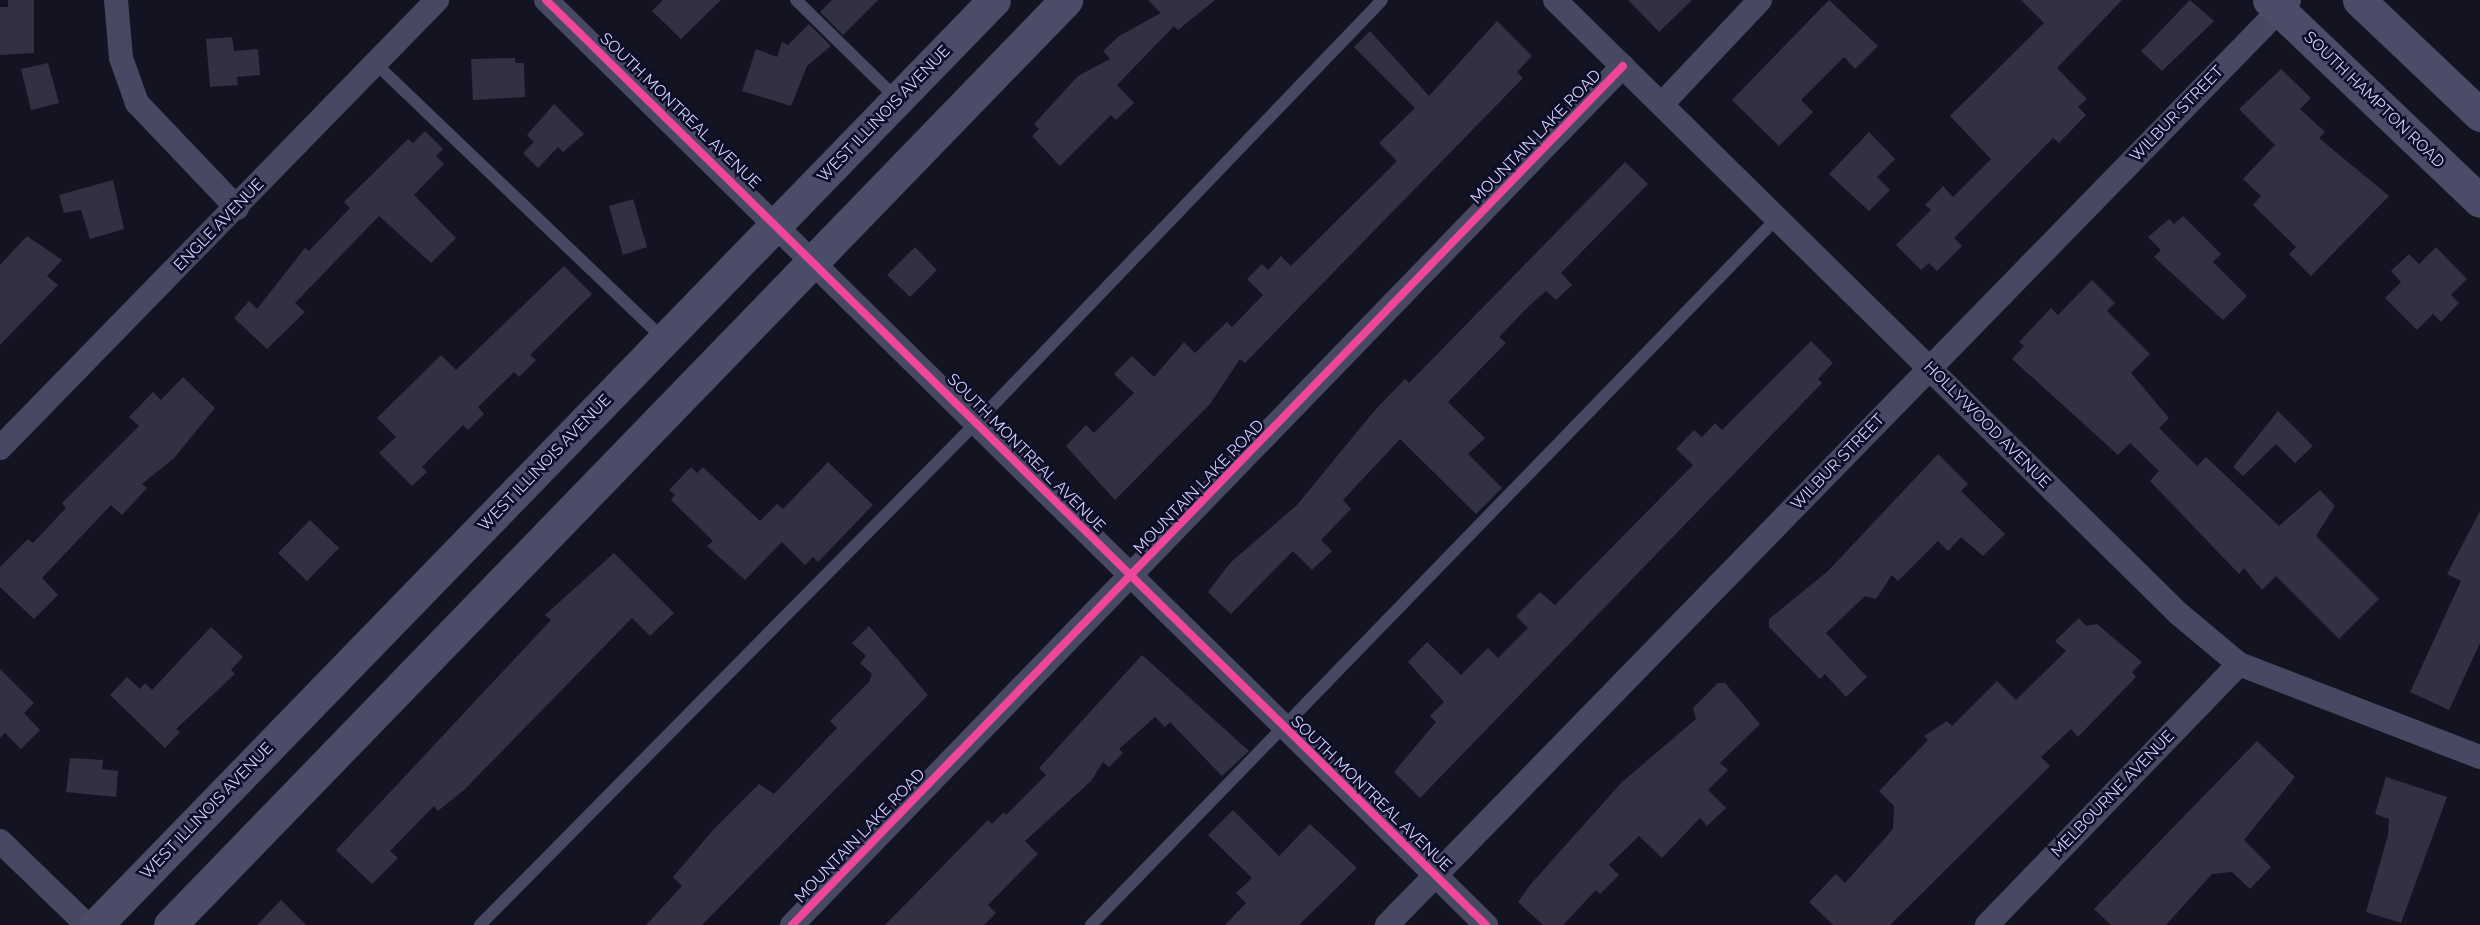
<!DOCTYPE html>
<html>
<head>
<meta charset="utf-8">
<style>
	body { margin:0 }
	#map { position:relative; width:2480px; height:925px; overflow:hidden; background:#141321; font-family:Raleway,sans-serif }
	div>[style] { position:absolute }
	[style*='--x'] { left:calc(var(--x)*1px); top:calc(var(--y)*1px); width:calc(var(--w)*1px); rotate:calc(var(--a)*1deg) }
	.building>* { inset:0; background:#323043 }
	.lane>* { height:12px; margin:-6px; padding:0 6px; transform-origin:6px; border-radius:6px; background:#474962 }
	.street>* { height:24px; margin:-12px; padding:0 12px; transform-origin:12px; border-radius:12px; background:#474962 }
	.secondary>* { height:33px; margin:-16.5px; padding:0 16.5px; transform-origin:16.5px; border-radius:16.5px; background:#4b4d68 }
	.cycleway>* { height:8px; margin:-4px; padding:0 4px; transform-origin:4px; border-radius:4px; background:#ed469a }
	span { translate:-50% -50%; white-space:nowrap; text-align:center; line-height:1.15; -webkit-text-stroke:5px #0e0d27; paint-order:stroke }
	.street-label { font-size:16px; color:#d2d3ff }
</style>
</head>
<body>
<div id="map">
	<div class="building">
		<div style="clip-path:polygon(8px 0,34px 0,34px 53px,0 55px,0 7px,8px 7px)"></div>
		<div style="clip-path:polygon(663px 0,721px 0,681px 39px,652px 11px)"></div>
		<div style="clip-path:polygon(832px 0,878px 0,843px 35px,820px 12px)"></div>
		<div style="clip-path:polygon(1148px 0,1215px 0,1178px 30px,1174px 26px,1117px 85px,1134px 103px,1116px 120px,1111px 115px,1060px 166px,1032px 136px,1039px 129px,1034px 124px,1078px 76px,1110px 59px,1103px 51px,1119px 36px,1161px 13px)"></div>
		<div style="clip-path:polygon(1628px 0,1692px 0,1659px 32px)"></div>
		<div style="clip-path:polygon(1829px 0,1878px 46px,1855px 69px,1844px 57px,1801px 100px,1813px 112px,1779px 146px,1732px 100px)"></div>
		<div style="clip-path:polygon(2021px 0,2122px 0,2057px 68px,2087px 99px,2078px 107px,2086px 115px,2059px 143px,2053px 138px,1954px 238px,1962px 246px,1937px 271px,1929px 263px,1921px 270px,1896px 245px,1931px 210px,1925px 205px,1943px 186px,1953px 197px,1991px 159px,1950px 116px,2044px 23px)"></div>
		<div style="clip-path:polygon(2190px 0,2214px 21px,2162px 71px,2141px 51px)"></div>
		<div style="clip-path:polygon(1497px 21px,1532px 56px,1517px 72px,1523px 78px,1245px 363px,1240px 359px,1210px 404px,1115px 500px,1066px 446px,1086px 425px,1094px 433px,1134px 393px,1114px 374px,1132px 356px,1154px 377px,1184px 342px,1195px 353px,1227px 322px,1232px 327px,1263px 295px,1247px 279px,1262px 264px,1268px 270px,1281px 256px,1291px 266px,1397px 161px,1379px 143px,1415px 108px,1354px 47px,1370px 31px,1429px 96px)"></div>
		<div style="clip-path:polygon(809px 24px,831px 46px,807px 66px,791px 106px,742px 91px,756px 49px,777px 57px,782px 42px,788px 45px)"></div>
		<div style="clip-path:polygon(232px 37px,234px 51px,258px 49px,260px 75px,237px 77px,238px 85px,210px 87px,206px 39px)"></div>
		<div style="clip-path:polygon(515px 58px,515px 63px,524px 63px,525px 97px,473px 100px,471px 59px)"></div>
		<div style="clip-path:polygon(48px 63px,59px 103px,31px 110px,21px 69px)"></div>
		<div style="clip-path:polygon(2281px 69px,2311px 98px,2300px 109px,2325px 132px,2319px 138px,2389px 196px,2311px 276px,2289px 254px,2296px 247px,2253px 205px,2261px 196px,2243px 179px,2275px 145px,2239px 109px)"></div>
		<div style="clip-path:polygon(554px 104px,584px 134px,563px 152px,558px 147px,538px 168px,523px 153px,534px 142px,527px 135px)"></div>
		<div style="clip-path:polygon(425px 131px,443px 149px,436px 156px,444px 164px,414px 195px,456px 238px,431px 263px,379px 216px,295px 303px,305px 312px,267px 349px,234px 318px,249px 301px,257px 309px,305px 248px,309px 251px,350px 208px,344px 202px,408px 139px,413px 143px)"></div>
		<div style="clip-path:polygon(1869px 132px,1895px 159px,1877px 177px,1890px 190px,1869px 211px,1829px 174px)"></div>
		<div style="clip-path:polygon(1625px 162px,1648px 184px,1561px 273px,1572px 285px,1556px 300px,1546px 291px,1529px 306px,1499px 337px,1506px 343px,1448px 402px,1485px 438px,1468px 454px,1502px 488px,1476px 514px,1400px 439px,1343px 500px,1351px 509px,1321px 540px,1332px 551px,1312px 570px,1293px 551px,1231px 614px,1208px 592px,1230px 563px,1297px 505px,1375px 410px,1405px 379px,1409px 383px)"></div>
		<div style="clip-path:polygon(113px 180px,124px 229px,90px 239px,81px 210px,64px 213px,59px 195px)"></div>
		<div style="clip-path:polygon(633px 199px,647px 247px,623px 255px,609px 206px)"></div>
		<div style="clip-path:polygon(2183px 216px,2221px 254px,2213px 262px,2247px 296px,2223px 320px,2154px 257px,2161px 250px,2148px 237px,2169px 219px,2174px 224px)"></div>
		<div style="clip-path:polygon(27px 236px,62px 260px,47px 276px,58px 285px,0 345px,0 265px)"></div>
		<div style="clip-path:polygon(915px 247px,937px 270px,910px 297px,887px 275px)"></div>
		<div style="clip-path:polygon(2436px 247px,2467px 279px,2451px 295px,2459px 303px,2441px 322px,2433px 314px,2417px 330px,2385px 298px,2401px 282px,2391px 271px,2409px 254px,2419px 264px)"></div>
		<div style="clip-path:polygon(564px 266px,592px 294px,530px 355px,536px 360px,519px 377px,514px 372px,478px 407px,484px 414px,468px 430px,463px 425px,422px 467px,427px 472px,412px 486px,379px 453px,396px 437px,377px 418px,441px 355px,456px 370px)"></div>
		<div style="clip-path:polygon(2092px 280px,2115px 303px,2107px 311px,2150px 354px,2131px 373px,2169px 418px,2159px 428px,2197px 466px,2206px 457px,2279px 526px,2320px 490px,2335px 506px,2316px 536px,2379px 599px,2339px 639px,2276px 576px,2262px 590px,2244px 568px,2239px 574px,2150px 481px,2159px 471px,2130px 443px,2118px 455px,2012px 359px,2024px 346px,2019px 342px,2051px 308px,2058px 315px)"></div>
		<div style="clip-path:polygon(1811px 341px,1833px 363px,1818px 379px,1822px 383px,1420px 798px,1394px 772px,1436px 722px,1430px 716px,1444px 702px,1408px 662px,1427px 642px,1461px 675px,1488px 648px,1498px 658px,1528px 628px,1516px 616px,1540px 592px,1555px 605px,1693px 465px,1676px 449px,1694px 430px,1702px 437px,1715px 423px,1722px 430px)"></div>
		<div style="clip-path:polygon(183px 377px,215px 408px,174px 458px,142px 484px,147px 488px,122px 515px,111px 505px,42px 578px,58px 595px,34px 619px,0 587px,0 567px,28px 539px,33px 543px,66px 508px,62px 503px,139px 426px,129px 417px,153px 392px,161px 400px)"></div>
		<div style="clip-path:polygon(2278px 411px,2313px 446px,2295px 463px,2276px 444px,2243px 476px,2233px 467px)"></div>
		<div style="clip-path:polygon(1938px 454px,1968px 484px,1961px 491px,2005px 534px,1983px 556px,1961px 537px,1948px 551px,1938px 541px,1898px 581px,1892px 575px,1876px 599px,1865px 596px,1826px 633px,1867px 677px,1846px 697px,1825px 674px,1820px 679px,1769px 627px,1769px 619px,1828px 571px)"></div>
		<div style="clip-path:polygon(828px 462px,873px 505px,818px 562px,813px 557px,805px 565px,782px 542px,745px 580px,707px 546px,713px 541px,671px 500px,675px 495px,669px 490px,691px 467px,697px 473px,703px 467px,760px 521px,777px 504px,783px 509px)"></div>
		<div style="clip-path:polygon(2480px 511px,2480px 643px,2449px 710px,2410px 692px,2461px 581px,2447px 574px)"></div>
		<div style="clip-path:polygon(310px 520px,339px 548px,307px 581px,278px 553px)"></div>
		<div style="clip-path:polygon(614px 553px,674px 613px,650px 636px,632px 618px,464px 790px,438px 811px,434px 806px,390px 851px,398px 858px,372px 884px,336px 850px,551px 620px,545px 615px)"></div>
		<div style="clip-path:polygon(2079px 618px,2086px 626px,2097px 624px,2142px 662px,2132px 672px,2136px 677px,2078px 737px,2071px 729px,2041px 757px,2050px 766px,1890px 925px,1833px 925px,1809px 902px,1836px 874px,1845px 883px,1893px 829px,1894px 806px,1879px 791px,1928px 740px,1924px 736px,1947px 721px,1952px 726px,1997px 681px,2016px 700px,2066px 651px,2055px 641px)"></div>
		<div style="clip-path:polygon(869px 626px,928px 695px,702px 925px,646px 925px,682px 886px,673px 877px,713px 830px,759px 784px,774px 794px,837px 728px,830px 721px,869px 682px,872px 674px,860px 663px,866px 656px,852px 643px)"></div>
		<div style="clip-path:polygon(211px 627px,243px 657px,231px 670px,235px 674px,176px 729px,180px 732px,165px 748px,110px 695px,127px 677px,140px 689px,145px 683px,152px 690px)"></div>
		<div style="clip-path:polygon(1142px 655px,1249px 751px,1222px 776px,1170px 722px,1165px 727px,1155px 717px,1119px 749px,1123px 753px,1109px 767px,1103px 762px,1091px 781px,1025px 841px,1038px 854px,988px 905px,996px 913px,984px 925px,885px 925px,988px 820px,992px 824px,1004px 812px,1006px 815px,1046px 775px,1039px 768px)"></div>
		<div style="clip-path:polygon(0 669px,34px 703px,24px 713px,40px 730px,21px 749px,5px 733px,0 738px)"></div>
		<div style="clip-path:polygon(1718px 683px,1725px 683px,1760px 724px,1720px 763px,1728px 770px,1708px 790px,1726px 808px,1707px 826px,1700px 818px,1662px 858px,1639px 836px,1609px 865px,1619px 875px,1600px 894px,1596px 890px,1563px 925px,1543px 925px,1518px 902px,1530px 885px,1622px 782px,1696px 719px,1693px 708px)"></div>
		<div style="clip-path:polygon(2257px 741px,2295px 777px,2244px 840px,2271px 867px,2250px 889px,2232px 872px,2212px 874px,2166px 925px,2111px 925px,2094px 909px)"></div>
		<div style="clip-path:polygon(70px 758px,103px 760px,102px 769px,118px 771px,116px 797px,66px 792px)"></div>
		<div style="clip-path:polygon(2386px 777px,2447px 797px,2401px 923px,2366px 912px,2388px 835px,2389px 819px,2375px 814px)"></div>
		<div style="clip-path:polygon(1233px 810px,1279px 856px,1310px 824px,1357px 868px,1299px 925px,1225px 925px,1246px 903px,1236px 893px,1252px 878px,1208px 835px)"></div>
		<div style="clip-path:polygon(281px 900px,306px 925px,257px 925px)"></div>
	</div>
	<div class="lane">
		<div style="--x:796;--y:0;--w:141;--a:44.4"></div>
		<div style="--x:375;--y:63;--w:400;--a:43.7"></div>
		<div style="--x:480;--y:925;--w:706;--a:-45.34"></div>
		<div style="--x:976;--y:423;--w:586;--a:-46.17"></div>
		<div style="--x:1091;--y:925;--w:985;--a:-45.86"></div>
	</div>
	<div class="street">
		<div style="--x:116;--y:0;--w:58;--a:85.1"></div>
		<div style="--x:121;--y:58;--w:48;--a:70.4"></div>
		<div style="--x:137;--y:103;--w:145;--a:46.4"></div>
		<div style="--x:546;--y:0;--w:1319;--a:44.54"></div>
		<div style="--x:1555;--y:0;--w:875;--a:44.54"></div>
		<div style="--x:2179;--y:614;--w:78;--a:39.8"></div>
		<div style="--x:2239;--y:664;--w:258;--a:21.1"></div>
		<div style="--x:1662;--y:104;--w:143;--a:-46.7"></div>
		<div style="--x:0;--y:448;--w:626;--a:-45.71"></div>
		<div style="--x:0;--y:841;--w:121;--a:44"></div>
		<div style="--x:792;--y:925;--w:1195;--a:-45.95"></div>
		<div style="--x:1387;--y:925;--w:1292;--a:-45.72"></div>
		<div style="--x:1987;--y:925;--w:363;--a:-46"></div>
	</div>
	<div class="secondary">
		<div style="--x:2269;--y:0;--w:291;--a:43.6"></div>
		<div style="--x:2359;--y:0;--w:167;--a:43.5"></div>
		<div style="--x:96;--y:925;--w:1289;--a:-45.85"></div>
		<div style="--x:170;--y:925;--w:1288;--a:-45.91"></div>
	</div>
	<div class="cycleway">
		<div style="--x:546;--y:0;--w:1319;--a:44.54"></div>
		<div style="--x:792;--y:925;--w:1195;--a:-45.95"></div>
	</div>
	<div class="street-label">
		<span style="left:2374px;top:100px;rotate:44deg">SOUTH HAMPTON ROAD</span>
		<span style="left:680px;top:111px;rotate:44deg">SOUTH MONTREAL AVENUE</span>
		<span style="left:884px;top:114px;rotate:-46deg">WEST ILLINOIS AVENUE</span>
		<span style="left:2177px;top:114px;rotate:-46deg">WILBUR STREET</span>
		<span style="left:1536px;top:137px;rotate:-46deg">MOUNTAIN LAKE ROAD</span>
		<span style="left:219px;top:225px;rotate:-46deg">ENGLE AVENUE</span>
		<span style="left:1987px;top:425px;rotate:45deg">HOLLYWOOD AVENUE</span>
		<span style="left:1026px;top:453px;rotate:45deg">SOUTH MONTREAL AVENUE</span>
		<span style="left:1838px;top:462px;rotate:-46deg">WILBUR STREET</span>
		<span style="left:545px;top:463px;rotate:-46deg">WEST ILLINOIS AVENUE</span>
		<span style="left:1199px;top:487px;rotate:-46deg">MOUNTAIN LAKE ROAD</span>
		<span style="left:1371px;top:794px;rotate:44deg">SOUTH MONTREAL AVENUE</span>
		<span style="left:2113px;top:794px;rotate:-46deg">MELBOURNE AVENUE</span>
		<span style="left:207px;top:811px;rotate:-46deg">WEST ILLINOIS AVENUE</span>
		<span style="left:860px;top:836px;rotate:-46deg">MOUNTAIN LAKE ROAD</span>
	</div>
</div>
</body>
</html>
